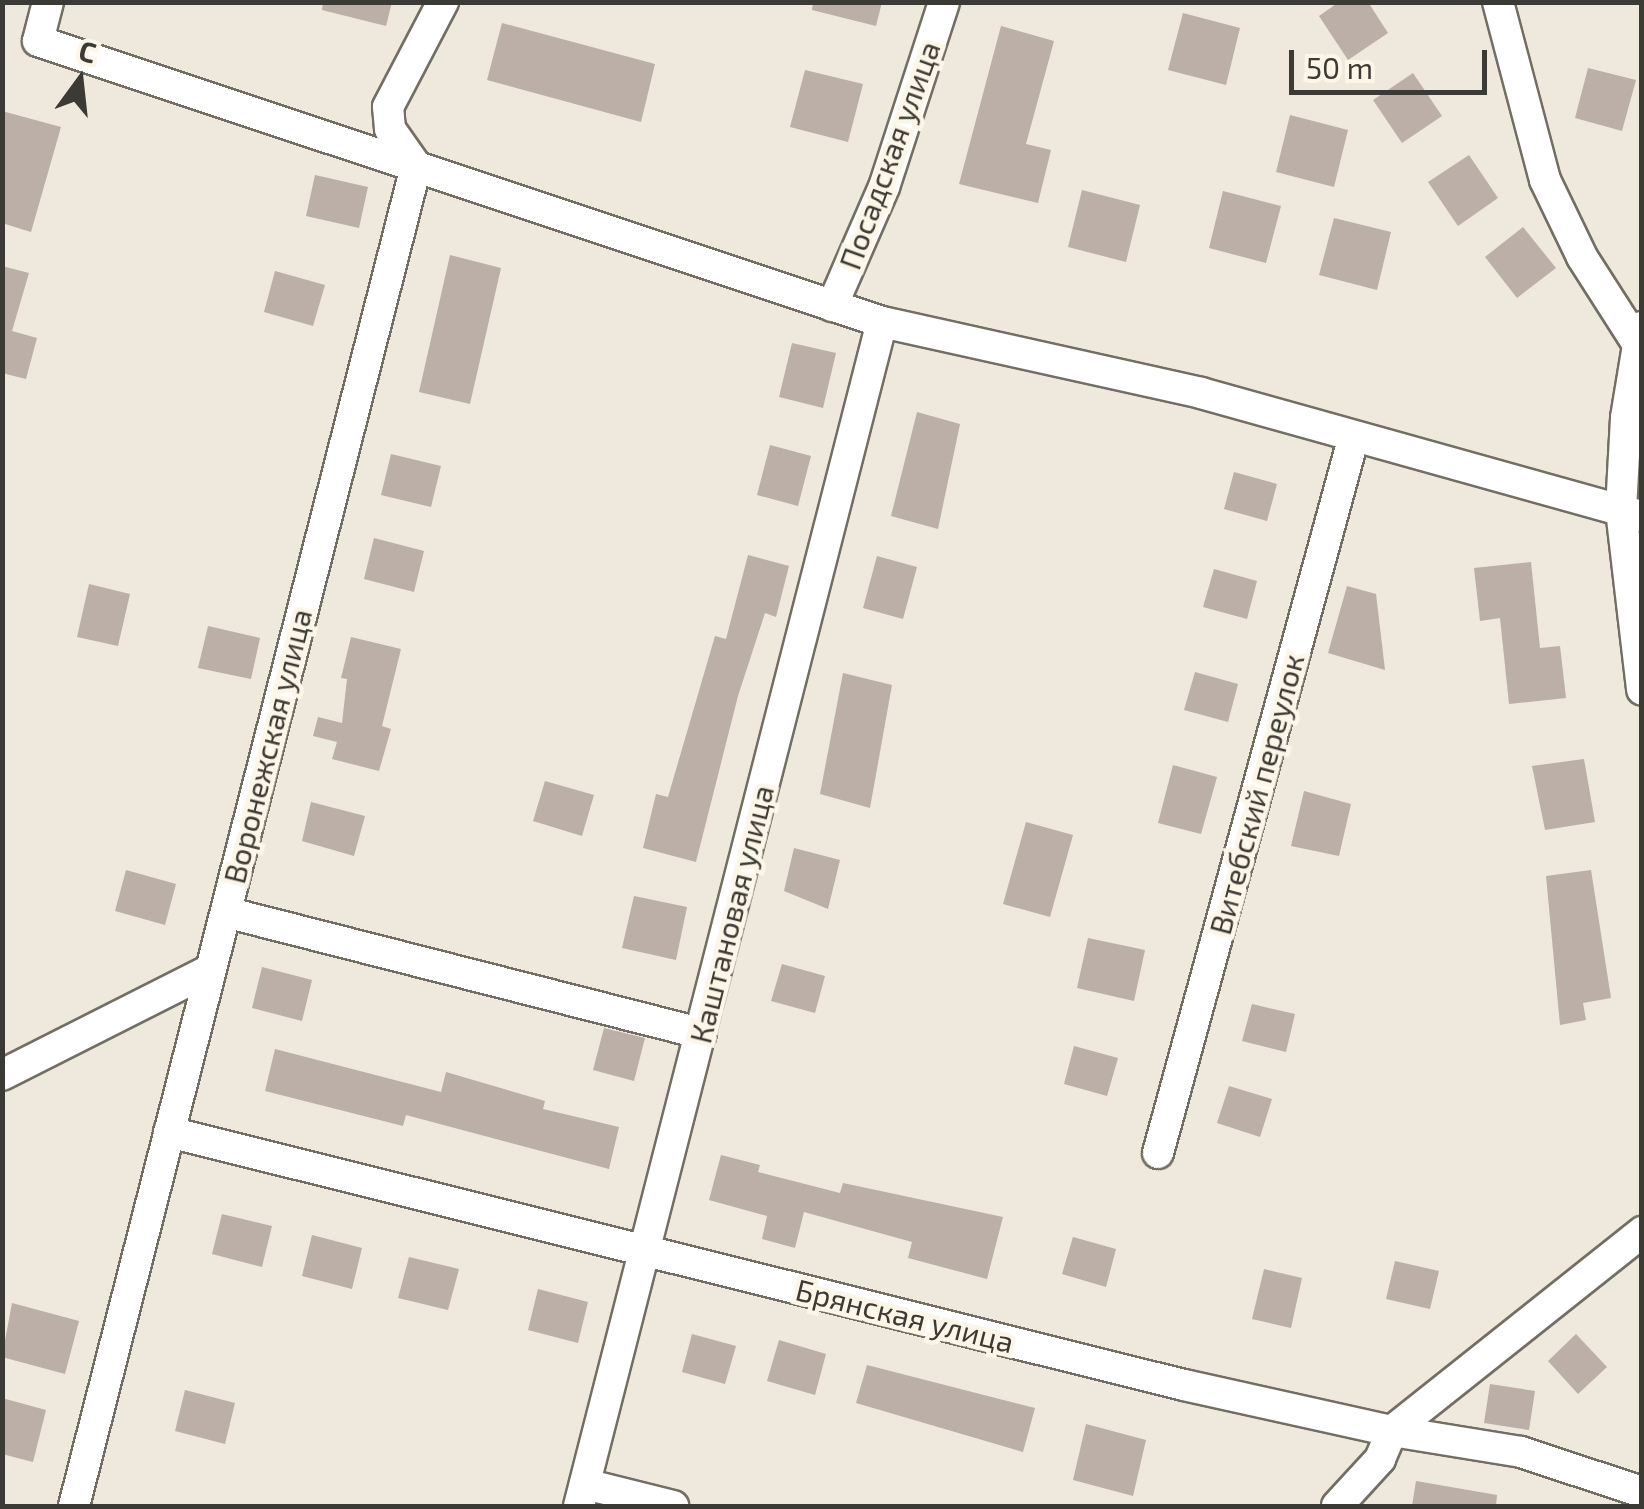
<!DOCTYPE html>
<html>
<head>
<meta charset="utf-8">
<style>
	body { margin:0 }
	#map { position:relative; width:1644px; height:1509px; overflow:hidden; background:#efe8dc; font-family:"Exo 2",sans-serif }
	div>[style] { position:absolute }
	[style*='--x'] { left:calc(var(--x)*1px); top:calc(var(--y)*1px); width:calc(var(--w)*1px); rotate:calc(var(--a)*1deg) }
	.building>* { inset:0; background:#bbafa7 }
	.roads { filter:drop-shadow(2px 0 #736e63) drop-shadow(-2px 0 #736e63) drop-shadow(0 2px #736e63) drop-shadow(0 -2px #736e63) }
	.minor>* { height:30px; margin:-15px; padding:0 15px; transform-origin:15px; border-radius:15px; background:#fff }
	span { translate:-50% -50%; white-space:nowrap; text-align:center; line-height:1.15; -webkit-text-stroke:9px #fcf6e9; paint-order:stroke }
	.street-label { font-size:30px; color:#3c3a35 }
	.frame { position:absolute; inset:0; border:5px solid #3c3a35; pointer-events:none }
	.north { position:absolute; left:30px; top:30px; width:100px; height:100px; -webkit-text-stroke:8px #fcf6e9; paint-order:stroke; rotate:15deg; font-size:28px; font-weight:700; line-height:40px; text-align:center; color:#3c3a35 }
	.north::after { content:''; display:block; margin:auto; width:35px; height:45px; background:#3c3a35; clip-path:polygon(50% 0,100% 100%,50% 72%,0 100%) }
	.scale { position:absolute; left:1289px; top:50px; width:198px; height:45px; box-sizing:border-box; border:5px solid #3c3a35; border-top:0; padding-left:12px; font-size:30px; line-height:35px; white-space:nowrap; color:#3c3a35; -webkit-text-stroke:8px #fcf6e9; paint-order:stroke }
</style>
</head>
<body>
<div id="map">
	<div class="building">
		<div style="clip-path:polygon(323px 2px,392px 2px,386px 26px,322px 10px)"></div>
		<div style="clip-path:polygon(813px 2px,882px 2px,876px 26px,812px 10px)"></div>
		<div style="clip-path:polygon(1339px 2px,1368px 2px,1388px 33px,1348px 60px,1319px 16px)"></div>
		<div style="clip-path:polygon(1183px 13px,1240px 28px,1226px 85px,1168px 70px)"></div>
		<div style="clip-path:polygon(502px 23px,655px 64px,641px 122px,487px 80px)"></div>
		<div style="clip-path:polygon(1001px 26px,1054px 41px,1026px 144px,1051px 150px,1038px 203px,959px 184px)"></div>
		<div style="clip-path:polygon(1588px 68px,1636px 80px,1622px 131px,1575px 118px)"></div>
		<div style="clip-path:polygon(805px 70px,863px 84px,848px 142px,790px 127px)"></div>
		<div style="clip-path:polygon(1413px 73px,1442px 116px,1402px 143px,1373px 100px)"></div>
		<div style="clip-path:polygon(2px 111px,61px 127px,31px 232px,2px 223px)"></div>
		<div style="clip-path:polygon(1290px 115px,1348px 130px,1334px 187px,1276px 172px)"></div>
		<div style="clip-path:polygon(1469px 155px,1498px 198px,1458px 226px,1428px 182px)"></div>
		<div style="clip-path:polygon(315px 175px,368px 187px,359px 228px,306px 216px)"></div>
		<div style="clip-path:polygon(1082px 190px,1140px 205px,1126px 262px,1068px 247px)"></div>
		<div style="clip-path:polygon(1223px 191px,1281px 206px,1266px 263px,1209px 248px)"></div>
		<div style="clip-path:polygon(1334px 218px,1391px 232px,1377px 290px,1319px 275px)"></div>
		<div style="clip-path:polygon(1523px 227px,1556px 268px,1517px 298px,1485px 257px)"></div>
		<div style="clip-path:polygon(450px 255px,501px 268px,470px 404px,419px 392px)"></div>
		<div style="clip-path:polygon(2px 266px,29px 273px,12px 331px,37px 338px,26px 379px,2px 373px)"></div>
		<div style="clip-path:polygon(275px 271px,325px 285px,313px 326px,264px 312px)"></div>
		<div style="clip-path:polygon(792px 343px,836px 353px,823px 408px,779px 397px)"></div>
		<div style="clip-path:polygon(917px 412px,960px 424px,938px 529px,891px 516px)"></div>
		<div style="clip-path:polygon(770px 445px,811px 456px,798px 506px,757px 495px)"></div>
		<div style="clip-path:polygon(391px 454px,441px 466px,431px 507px,381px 495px)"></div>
		<div style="clip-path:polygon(1234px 472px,1277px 484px,1267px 521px,1224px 509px)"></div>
		<div style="clip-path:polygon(374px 538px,424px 551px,414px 592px,364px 579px)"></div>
		<div style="clip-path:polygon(748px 555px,789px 566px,776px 617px,765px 613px,738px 696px,696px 862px,643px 848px,656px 794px,668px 797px,715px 636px,726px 639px)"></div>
		<div style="clip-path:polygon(877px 556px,917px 567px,903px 619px,863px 608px)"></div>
		<div style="clip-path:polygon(1531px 562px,1540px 648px,1560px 646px,1566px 698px,1509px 704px,1500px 618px,1480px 621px,1474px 568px)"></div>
		<div style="clip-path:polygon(1214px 569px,1257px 581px,1247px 619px,1203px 607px)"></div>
		<div style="clip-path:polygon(89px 584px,130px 594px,118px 646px,77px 637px)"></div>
		<div style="clip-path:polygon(1347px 586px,1376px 594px,1385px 670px,1328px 653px)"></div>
		<div style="clip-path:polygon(208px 626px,260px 638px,251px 679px,198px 668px)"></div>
		<div style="clip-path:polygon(351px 637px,401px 649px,382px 726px,391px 729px,379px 771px,332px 759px,337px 742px,313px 736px,318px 717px,342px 723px,347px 679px,341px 678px)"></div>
		<div style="clip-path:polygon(1195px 672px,1238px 684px,1228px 722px,1184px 710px)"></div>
		<div style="clip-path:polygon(843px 673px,892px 685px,870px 808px,820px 794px)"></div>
		<div style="clip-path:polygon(1584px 759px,1595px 822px,1545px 830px,1532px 766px)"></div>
		<div style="clip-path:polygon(1173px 765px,1217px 777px,1201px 834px,1158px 823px)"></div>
		<div style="clip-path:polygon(545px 781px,594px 795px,582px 836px,533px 821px)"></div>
		<div style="clip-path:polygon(1304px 791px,1351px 804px,1339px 856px,1291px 846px)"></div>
		<div style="clip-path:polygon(311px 802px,365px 816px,354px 856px,302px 841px)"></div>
		<div style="clip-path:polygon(1026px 822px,1073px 835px,1050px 917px,1003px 904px)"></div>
		<div style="clip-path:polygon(794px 848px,840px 860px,828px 909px,784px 891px)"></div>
		<div style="clip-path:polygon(126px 870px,176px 884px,165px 925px,115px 911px)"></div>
		<div style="clip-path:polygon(1591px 870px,1611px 998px,1583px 1003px,1586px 1020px,1560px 1025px,1546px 876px)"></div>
		<div style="clip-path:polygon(634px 896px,687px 907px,676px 960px,622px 948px)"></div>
		<div style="clip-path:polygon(1088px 938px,1145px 950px,1134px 1001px,1077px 988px)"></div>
		<div style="clip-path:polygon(782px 964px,825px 976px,815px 1013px,771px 1001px)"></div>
		<div style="clip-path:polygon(262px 967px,312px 980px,302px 1021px,252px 1008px)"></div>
		<div style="clip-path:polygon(1252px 1004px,1295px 1014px,1286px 1052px,1242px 1041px)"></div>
		<div style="clip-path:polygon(604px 1028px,645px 1038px,634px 1081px,593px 1070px)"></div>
		<div style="clip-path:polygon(1074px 1046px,1118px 1058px,1107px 1096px,1064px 1084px)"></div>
		<div style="clip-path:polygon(275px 1049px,441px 1092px,446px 1072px,545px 1101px,543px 1109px,619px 1127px,609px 1169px,406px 1115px,403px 1126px,265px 1091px)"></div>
		<div style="clip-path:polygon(1229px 1086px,1272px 1099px,1260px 1137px,1217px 1123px)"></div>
		<div style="clip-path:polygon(721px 1155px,760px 1165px,758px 1172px,840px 1193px,843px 1183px,1003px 1217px,987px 1279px,908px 1258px,912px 1242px,804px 1212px,795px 1248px,762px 1239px,767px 1216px,709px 1200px)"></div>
		<div style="clip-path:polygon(222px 1214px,272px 1226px,262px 1267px,212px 1254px)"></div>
		<div style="clip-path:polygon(312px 1235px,362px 1248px,352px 1289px,302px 1276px)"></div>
		<div style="clip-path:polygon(1073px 1237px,1116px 1249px,1106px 1287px,1062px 1274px)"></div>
		<div style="clip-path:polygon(409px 1257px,459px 1269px,448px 1310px,398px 1298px)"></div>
		<div style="clip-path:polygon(1395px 1261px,1439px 1271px,1430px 1309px,1386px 1299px)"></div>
		<div style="clip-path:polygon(1264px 1269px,1302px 1278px,1291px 1328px,1252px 1319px)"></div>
		<div style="clip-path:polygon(538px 1289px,588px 1302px,578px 1343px,528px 1330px)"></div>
		<div style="clip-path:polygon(12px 1303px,79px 1321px,65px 1374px,2px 1357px)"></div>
		<div style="clip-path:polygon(692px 1334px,736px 1346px,725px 1384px,682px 1372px)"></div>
		<div style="clip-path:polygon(1576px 1334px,1607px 1367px,1578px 1394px,1548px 1361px)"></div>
		<div style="clip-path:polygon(779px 1340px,826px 1354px,815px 1395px,767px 1381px)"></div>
		<div style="clip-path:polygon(867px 1365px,1035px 1408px,1023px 1452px,856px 1403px)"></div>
		<div style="clip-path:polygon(1490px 1384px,1535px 1391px,1529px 1430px,1484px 1423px)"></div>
		<div style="clip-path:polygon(185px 1390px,235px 1403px,225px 1444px,175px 1431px)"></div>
		<div style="clip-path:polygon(2px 1398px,46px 1410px,33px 1462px,2px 1454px)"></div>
		<div style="clip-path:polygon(1086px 1424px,1146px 1440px,1133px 1496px,1073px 1480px)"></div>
		<div style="clip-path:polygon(1416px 1481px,1497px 1495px,1496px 1506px,1412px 1506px)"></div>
	</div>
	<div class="roads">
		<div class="minor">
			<div style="--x:48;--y:2;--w:40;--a:104.4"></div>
			<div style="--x:38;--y:41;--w:890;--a:18.41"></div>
			<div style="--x:882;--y:322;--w:327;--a:12.5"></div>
			<div style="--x:1201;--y:393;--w:458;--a:15.6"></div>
			<div style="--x:1498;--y:2;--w:184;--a:75.2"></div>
			<div style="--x:1545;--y:180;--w:85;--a:64.3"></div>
			<div style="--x:1582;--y:257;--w:102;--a:57.4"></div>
			<div style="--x:832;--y:306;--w:130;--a:-66.4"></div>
			<div style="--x:884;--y:187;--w:194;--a:-72"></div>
			<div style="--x:1641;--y:327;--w:92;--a:99.4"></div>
			<div style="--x:1626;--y:418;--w:92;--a:93.1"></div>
			<div style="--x:1621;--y:510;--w:181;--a:83.3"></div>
			<div style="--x:229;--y:913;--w:487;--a:14.3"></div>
			<div style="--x:2;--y:1075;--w:233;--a:-26.8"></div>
			<div style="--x:169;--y:1132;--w:1046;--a:14"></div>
			<div style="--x:1184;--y:1385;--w:213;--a:12.5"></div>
			<div style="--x:1392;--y:1431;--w:131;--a:9.2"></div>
			<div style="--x:1521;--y:1452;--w:127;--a:18.3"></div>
			<div style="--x:1158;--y:1153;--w:743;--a:-74.71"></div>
			<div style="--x:585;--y:1484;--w:91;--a:14"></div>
			<div style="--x:74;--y:1506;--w:1383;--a:-75.68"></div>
			<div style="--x:416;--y:166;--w:45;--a:-125.1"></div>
			<div style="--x:390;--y:129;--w:22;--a:-95"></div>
			<div style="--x:388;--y:107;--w:119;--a:-62.4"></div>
			<div style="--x:579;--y:1506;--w:1222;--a:-75.65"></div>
			<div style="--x:1337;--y:1506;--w:64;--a:-47.5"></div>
			<div style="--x:1380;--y:1459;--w:30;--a:-67"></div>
			<div style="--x:1392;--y:1431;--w:320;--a:-38.5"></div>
		</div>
	</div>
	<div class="street-label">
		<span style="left:889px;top:155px;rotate:-70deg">Посадская улица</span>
		<span style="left:267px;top:746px;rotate:-76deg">Воронежская улица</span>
		<span style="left:1256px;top:794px;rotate:-75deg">Витебский переулок</span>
		<span style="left:731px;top:914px;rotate:-76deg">Каштановая улица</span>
		<span style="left:905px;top:1315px;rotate:14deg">Брянская улица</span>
	</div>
	<div class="frame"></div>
	<div class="north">С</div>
	<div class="scale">50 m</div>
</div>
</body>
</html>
